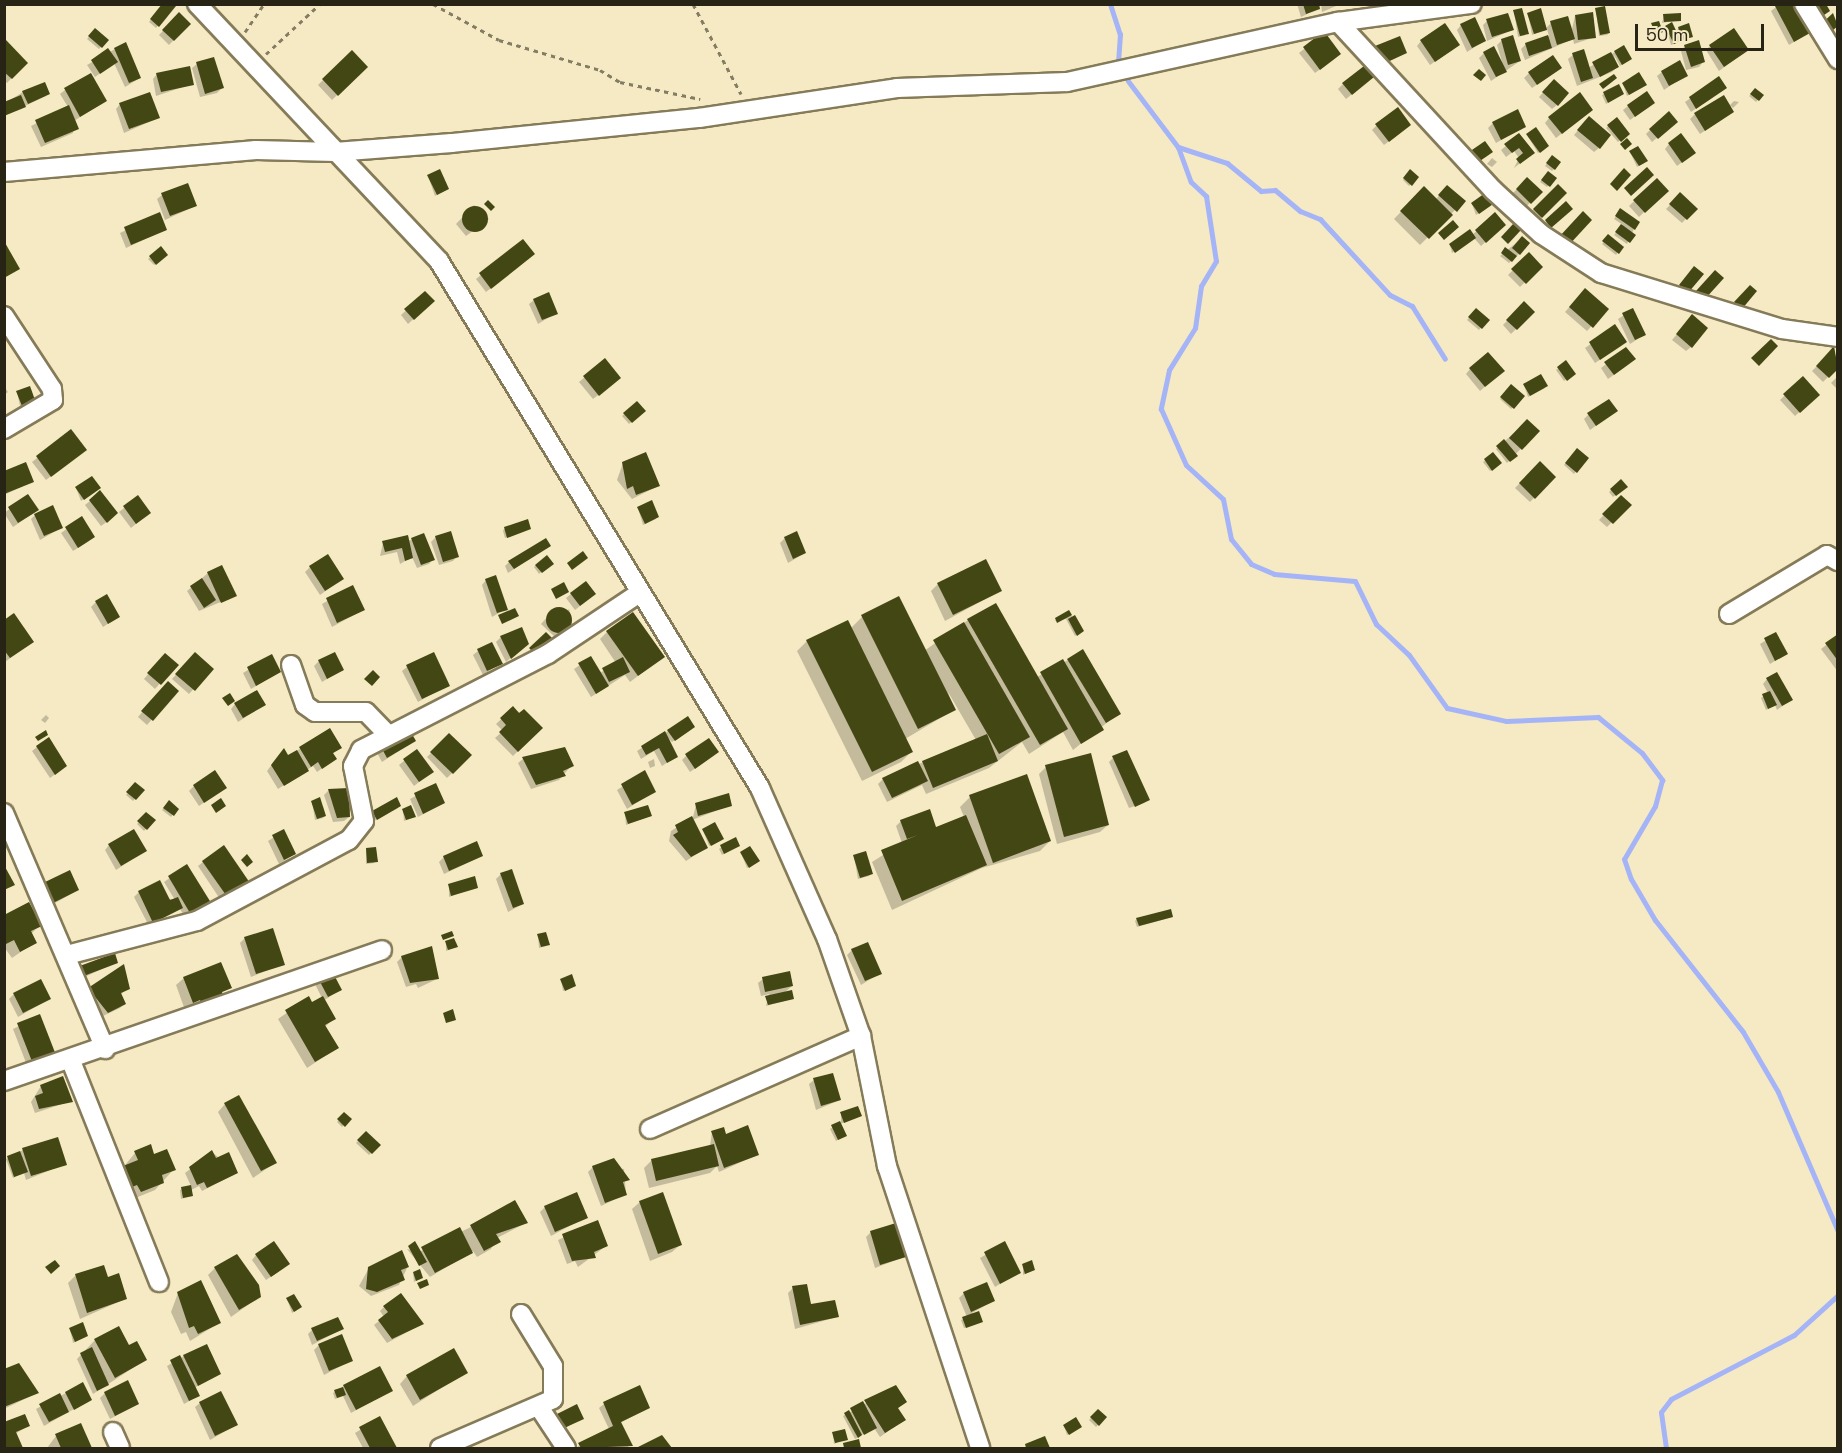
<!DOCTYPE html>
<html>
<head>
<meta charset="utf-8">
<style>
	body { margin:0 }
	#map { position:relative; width:1842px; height:1453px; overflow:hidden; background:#f5eac4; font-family:"Space Grotesk",sans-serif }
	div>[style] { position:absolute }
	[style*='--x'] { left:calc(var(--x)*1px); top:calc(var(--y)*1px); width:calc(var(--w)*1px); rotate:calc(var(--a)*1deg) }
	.shadow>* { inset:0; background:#0003 }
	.stream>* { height:5px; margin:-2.5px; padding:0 2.5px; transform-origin:2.5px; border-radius:2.5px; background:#a5b4f7 }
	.building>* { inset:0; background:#434713 }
	.round { border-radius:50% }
	.path>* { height:3px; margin-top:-1.5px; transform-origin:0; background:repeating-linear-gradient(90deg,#847d64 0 4.5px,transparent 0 9px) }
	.roads { filter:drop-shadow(2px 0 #857b58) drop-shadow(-2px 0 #857b58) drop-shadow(0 2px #857b58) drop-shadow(0 -2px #857b58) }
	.street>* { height:18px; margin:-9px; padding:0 9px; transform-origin:9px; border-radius:9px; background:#fff }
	span { translate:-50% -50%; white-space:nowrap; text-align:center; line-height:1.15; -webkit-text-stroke:6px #f5eac4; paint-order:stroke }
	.frame { position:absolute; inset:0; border:6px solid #272315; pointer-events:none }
	.scale { position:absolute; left:1635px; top:24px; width:129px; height:27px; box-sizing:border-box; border:3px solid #272315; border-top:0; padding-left:8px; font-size:18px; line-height:21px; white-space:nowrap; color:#272315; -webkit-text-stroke:4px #f5eac4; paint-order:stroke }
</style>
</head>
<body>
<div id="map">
	<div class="shadow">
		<div style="clip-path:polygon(163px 4px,174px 6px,156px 28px,149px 22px)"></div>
		<div style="clip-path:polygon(1297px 4px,1317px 4px,1318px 9px,1301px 17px)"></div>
		<div style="clip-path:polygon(1321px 4px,1335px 4px,1336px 6px,1322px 12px)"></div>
		<div style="clip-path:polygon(1780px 4px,1793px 4px,1808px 33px,1789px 45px,1771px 11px)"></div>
		<div style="clip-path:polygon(1596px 9px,1609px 33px,1607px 35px,1599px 36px)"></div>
		<div style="clip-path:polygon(1514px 11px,1527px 33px,1525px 35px,1518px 37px)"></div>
		<div style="clip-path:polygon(179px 14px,189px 24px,169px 45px,159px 35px)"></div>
		<div style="clip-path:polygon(1528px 14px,1545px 29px,1551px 23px,1572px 29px,1575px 16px,1595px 37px,1574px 44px,1573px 39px,1525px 60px,1521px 49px,1526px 44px,1549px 36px,1547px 29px,1532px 35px)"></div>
		<div style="clip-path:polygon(1664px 15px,1680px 20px,1662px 23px)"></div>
		<div style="clip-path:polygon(1487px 21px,1512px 30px,1487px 41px,1483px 25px)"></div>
		<div style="clip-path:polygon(1652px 24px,1661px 32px,1659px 34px,1654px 36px)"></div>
		<div style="clip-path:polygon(1461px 25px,1484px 41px,1467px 52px,1457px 30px)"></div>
		<div style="clip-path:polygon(1666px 27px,1675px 32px,1679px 28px,1691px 37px,1671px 45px)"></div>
		<div style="clip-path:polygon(95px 30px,107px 40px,99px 49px,87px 39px)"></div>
		<div style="clip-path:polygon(1323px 34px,1334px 59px,1315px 73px,1299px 53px)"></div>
		<div style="clip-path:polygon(1502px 40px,1520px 61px,1491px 81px,1479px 58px,1484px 53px,1502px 62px,1497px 45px)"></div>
		<div style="clip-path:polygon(1421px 41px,1453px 49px,1430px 65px,1417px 46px)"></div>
		<div style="clip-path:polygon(6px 43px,26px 63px,7px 83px,4px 81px)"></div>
		<div style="clip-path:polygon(1685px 46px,1703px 62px,1699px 67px,1686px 70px,1681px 51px)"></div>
		<div style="clip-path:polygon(1710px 46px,1747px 50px,1719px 71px,1706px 50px)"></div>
		<div style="clip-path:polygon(1376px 48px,1405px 53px,1378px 67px,1372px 52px)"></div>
		<div style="clip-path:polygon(115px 49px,140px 78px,125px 87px,114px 63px,95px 77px,87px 65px)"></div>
		<div style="clip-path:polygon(352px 52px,366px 67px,332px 100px,318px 85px)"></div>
		<div style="clip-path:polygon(1615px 52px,1629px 60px,1620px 66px,1614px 55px,1617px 67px,1612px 72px,1577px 86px,1568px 59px,1573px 55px,1588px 68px)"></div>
		<div style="clip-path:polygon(197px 64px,222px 88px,217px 93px,200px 97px,192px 68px)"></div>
		<div style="clip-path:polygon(1555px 72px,1532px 88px,1524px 78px,1529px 73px)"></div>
		<div style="clip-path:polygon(1662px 72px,1686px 75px,1664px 90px,1657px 76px)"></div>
		<div style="clip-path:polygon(157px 74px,192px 84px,156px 96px,153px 79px)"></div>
		<div style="clip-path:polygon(1719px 78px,1725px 88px,1691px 112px,1685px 102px)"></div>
		<div style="clip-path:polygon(1554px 81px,1557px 105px,1552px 109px,1539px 97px)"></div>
		<div style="clip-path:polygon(1367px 82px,1346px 99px,1338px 89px,1343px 84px)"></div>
		<div style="clip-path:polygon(1623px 84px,1643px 86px,1627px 96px)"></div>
		<div style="clip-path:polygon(1618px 86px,1622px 94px,1606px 104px,1602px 95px)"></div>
		<div style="clip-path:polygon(65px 90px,105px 101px,74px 121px,73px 133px,41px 147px,31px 126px,68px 107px,60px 94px)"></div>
		<div style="clip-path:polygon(1755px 90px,1762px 95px,1756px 102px,1749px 96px)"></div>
		<div style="clip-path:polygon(23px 92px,46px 96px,4px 116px,4px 104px)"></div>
		<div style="clip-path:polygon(1734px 101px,1739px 102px,1733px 108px,1730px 105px)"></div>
		<div style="clip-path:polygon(120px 104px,158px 118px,124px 133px,116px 109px)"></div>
		<div style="clip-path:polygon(1628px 106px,1648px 107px,1630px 120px,1623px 110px)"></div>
		<div style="clip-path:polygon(1732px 112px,1700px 134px,1690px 119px,1695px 114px)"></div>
		<div style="clip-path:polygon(1587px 114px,1556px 138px,1545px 123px,1549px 118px)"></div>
		<div style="clip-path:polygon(1616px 119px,1628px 134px,1618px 142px,1606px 128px)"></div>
		<div style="clip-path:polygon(1493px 123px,1525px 126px,1496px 143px,1488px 128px)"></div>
		<div style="clip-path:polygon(1584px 123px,1599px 148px,1594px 152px,1574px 135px)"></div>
		<div style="clip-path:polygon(1376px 126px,1405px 129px,1384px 145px,1372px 130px)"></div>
		<div style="clip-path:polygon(1671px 126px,1652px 142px,1646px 134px,1650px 130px)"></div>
		<div style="clip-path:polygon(1519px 135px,1528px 157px,1514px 168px,1519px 158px,1514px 151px,1506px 157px,1501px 150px)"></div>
		<div style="clip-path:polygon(1527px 135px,1546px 147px,1538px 153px)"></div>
		<div style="clip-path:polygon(1669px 144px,1689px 157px,1677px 166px,1665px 149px)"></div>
		<div style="clip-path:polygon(1630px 152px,1644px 163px,1637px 167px)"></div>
		<div style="clip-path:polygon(1492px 158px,1497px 162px,1492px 167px,1487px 164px)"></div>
		<div style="clip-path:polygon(1550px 159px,1554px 169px,1552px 171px,1545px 166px)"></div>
		<div style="clip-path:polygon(1410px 171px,1417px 178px,1409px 186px,1403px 180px)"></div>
		<div style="clip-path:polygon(1548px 173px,1554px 178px,1547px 187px,1540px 182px)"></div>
		<div style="clip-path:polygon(428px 176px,446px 190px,435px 196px)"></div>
		<div style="clip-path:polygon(1527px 179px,1540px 192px,1526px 207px,1512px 194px)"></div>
		<div style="clip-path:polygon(1656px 180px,1666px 191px,1639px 217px,1629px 206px)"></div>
		<div style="clip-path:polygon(1558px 186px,1565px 193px,1536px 222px,1529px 214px)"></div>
		<div style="clip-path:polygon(1447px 187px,1464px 201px,1420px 245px,1394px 219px,1424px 188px,1435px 200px)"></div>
		<div style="clip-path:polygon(162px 195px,195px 206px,165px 220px,157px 199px)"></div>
		<div style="clip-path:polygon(1680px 195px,1695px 209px,1682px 223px,1666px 209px)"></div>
		<div style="clip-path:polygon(1566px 203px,1571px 209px,1549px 229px,1544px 223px)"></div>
		<div style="clip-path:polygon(1472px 204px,1492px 204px,1476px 215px)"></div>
		<div style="clip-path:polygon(474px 205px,489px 219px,466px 236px,456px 224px)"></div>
		<div style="clip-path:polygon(1619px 212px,1634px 229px,1627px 244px,1614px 235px,1623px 225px,1614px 219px)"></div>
		<div style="clip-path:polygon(159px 214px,165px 230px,126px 248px,120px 233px)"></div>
		<div style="clip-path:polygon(1495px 215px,1504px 225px,1481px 246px,1474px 238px,1452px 253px,1450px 245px,1472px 235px)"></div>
		<div style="clip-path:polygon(1608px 237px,1622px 247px,1616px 255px,1602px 244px)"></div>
		<div style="clip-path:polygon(1522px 238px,1519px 254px,1509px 263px,1500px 256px)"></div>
		<div style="clip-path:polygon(523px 241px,528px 259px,486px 292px,476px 279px)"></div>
		<div style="clip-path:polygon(161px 248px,166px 255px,154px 265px,148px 259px)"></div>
		<div style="clip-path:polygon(1529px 254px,1541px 267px,1520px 287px,1508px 275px)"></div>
		<div style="clip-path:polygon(425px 293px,428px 306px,408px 324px,401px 315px)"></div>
		<div style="clip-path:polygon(1580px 295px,1607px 309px,1587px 331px,1565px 312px)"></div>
		<div style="clip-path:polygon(534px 300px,556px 313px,538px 324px,529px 304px)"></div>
		<div style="clip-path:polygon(1524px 303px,1533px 312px,1511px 334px,1503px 325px)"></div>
		<div style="clip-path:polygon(1476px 310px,1488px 320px,1479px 330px,1467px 320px)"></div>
		<div style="clip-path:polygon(1632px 310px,1644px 335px,1630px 344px,1618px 319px)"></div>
		<div style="clip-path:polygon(1688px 321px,1691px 347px,1686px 351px,1672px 340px)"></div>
		<div style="clip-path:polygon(1615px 327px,1621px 346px,1595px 363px,1585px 348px)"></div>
		<div style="clip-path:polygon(1626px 349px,1629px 364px,1608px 379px,1601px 368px)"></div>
		<div style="clip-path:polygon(1834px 349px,1838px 367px,1823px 382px,1812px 371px)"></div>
		<div style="clip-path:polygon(605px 360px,614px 383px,593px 399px,579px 382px)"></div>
		<div style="clip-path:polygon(1566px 362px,1572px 375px,1564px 381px,1556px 370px)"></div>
		<div style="clip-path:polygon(1470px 369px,1498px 375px,1480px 391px,1466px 374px)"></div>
		<div style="clip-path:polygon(1838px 376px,1838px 387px,1836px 388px,1831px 383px)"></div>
		<div style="clip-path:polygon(1803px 378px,1818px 395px,1795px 416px,1780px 400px)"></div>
		<div style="clip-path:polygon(1524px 385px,1545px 388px,1528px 397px)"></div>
		<div style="clip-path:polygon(4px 386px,8px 392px,4px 395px)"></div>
		<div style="clip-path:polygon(1511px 386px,1523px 396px,1511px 409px,1500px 399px)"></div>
		<div style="clip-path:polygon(17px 392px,34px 400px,20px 406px)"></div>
		<div style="clip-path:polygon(637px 403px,644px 411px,629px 424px,622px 416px)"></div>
		<div style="clip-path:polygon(1616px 411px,1590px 430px,1584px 419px,1588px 415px)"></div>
		<div style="clip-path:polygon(1527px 421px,1538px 431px,1507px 463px,1496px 449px)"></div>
		<div style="clip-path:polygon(71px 431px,80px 454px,46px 480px,32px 462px)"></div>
		<div style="clip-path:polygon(1577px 450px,1587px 458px,1574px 474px,1564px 465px)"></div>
		<div style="clip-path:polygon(1493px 454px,1500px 463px,1490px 471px,1483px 462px)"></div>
		<div style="clip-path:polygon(623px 463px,658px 486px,632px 499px,617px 480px)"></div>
		<div style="clip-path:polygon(1540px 463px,1554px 477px,1530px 502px,1515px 488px)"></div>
		<div style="clip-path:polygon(4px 472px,32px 482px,4px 495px)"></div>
		<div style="clip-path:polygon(1621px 481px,1626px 487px,1613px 497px,1609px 492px)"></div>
		<div style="clip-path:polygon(76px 488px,97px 490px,81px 501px)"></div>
		<div style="clip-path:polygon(100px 493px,112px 518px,101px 526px,85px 505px)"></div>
		<div style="clip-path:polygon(28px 496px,32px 514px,13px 527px,4px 513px)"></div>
		<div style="clip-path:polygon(1621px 497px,1629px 505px,1607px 527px,1599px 520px)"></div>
		<div style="clip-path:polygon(137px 498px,149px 513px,131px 528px,119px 512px)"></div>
		<div style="clip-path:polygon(638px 508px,656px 519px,643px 525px)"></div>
		<div style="clip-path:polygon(35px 515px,61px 528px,40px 540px,31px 519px)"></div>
		<div style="clip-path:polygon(82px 518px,89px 541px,73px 551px,61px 533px)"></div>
		<div style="clip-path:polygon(530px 528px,505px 538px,503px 531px,504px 529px)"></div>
		<div style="clip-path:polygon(436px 537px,457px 556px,453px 561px,439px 565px,431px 542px)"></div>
		<div style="clip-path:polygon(785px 538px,805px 553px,788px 563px,780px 543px)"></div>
		<div style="clip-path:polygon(412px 540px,433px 559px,429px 564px,417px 568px,412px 557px,400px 564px,397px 552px,380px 556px,383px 543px)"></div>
		<div style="clip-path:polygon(549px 546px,508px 573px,505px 566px,509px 562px)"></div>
		<div style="clip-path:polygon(547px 557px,552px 563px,539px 574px,534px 567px)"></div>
		<div style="clip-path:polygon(310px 567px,342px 579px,320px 595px,305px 572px)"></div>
		<div style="clip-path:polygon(208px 573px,235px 596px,199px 611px,187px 591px)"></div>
		<div style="clip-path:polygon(486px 580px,506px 609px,492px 617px,482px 585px)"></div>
		<div style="clip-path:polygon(938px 584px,1000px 591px,945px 621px,931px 591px)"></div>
		<div style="clip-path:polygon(352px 587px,363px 610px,332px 627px,322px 604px)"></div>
		<div style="clip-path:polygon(571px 594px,590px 598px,575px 610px,566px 598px)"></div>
		<div style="clip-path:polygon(96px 602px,118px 617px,103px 627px,91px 607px)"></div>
		<div style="clip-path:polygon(556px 607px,564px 614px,569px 609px,572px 621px,556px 638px,541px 624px)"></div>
		<div style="clip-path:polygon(1069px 612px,1082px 631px,1075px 636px,1066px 619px,1054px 621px)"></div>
		<div style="clip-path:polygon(862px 617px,924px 651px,968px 620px,1037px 677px,1068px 660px,1119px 713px,1073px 750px,1063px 732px,1029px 754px,1022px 742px,989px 768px,926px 794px,922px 785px,887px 802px,878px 784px,883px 779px,976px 740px,948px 692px,954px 710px,905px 739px,911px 752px,901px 762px,862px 781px,797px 651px,807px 641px,850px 629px)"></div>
		<div style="clip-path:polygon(4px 622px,27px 646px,5px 662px,4px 661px)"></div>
		<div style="clip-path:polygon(607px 632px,663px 657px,630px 682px,625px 675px,591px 697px,574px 669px,590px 658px,600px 673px,616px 663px,600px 639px)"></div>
		<div style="clip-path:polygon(1776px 634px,1786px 654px,1770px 664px,1760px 644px)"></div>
		<div style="clip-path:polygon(1838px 636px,1838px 672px,1821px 649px)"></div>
		<div style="clip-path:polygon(501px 637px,522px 648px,506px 662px,496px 642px)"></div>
		<div style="clip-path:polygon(478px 651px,501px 663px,483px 675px,473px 655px)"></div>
		<div style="clip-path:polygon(195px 654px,212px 669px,189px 694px,172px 679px)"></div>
		<div style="clip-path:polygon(271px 656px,279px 672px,251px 689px,243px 673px)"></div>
		<div style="clip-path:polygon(160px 660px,176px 665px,155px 689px,144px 679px)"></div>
		<div style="clip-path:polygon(319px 661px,342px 670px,322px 682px,314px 666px)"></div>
		<div style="clip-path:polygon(407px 667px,448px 685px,418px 702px,402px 671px)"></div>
		<div style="clip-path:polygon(1767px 679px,1791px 700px,1777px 710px,1775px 705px,1766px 710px,1761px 698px,1768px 693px,1763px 684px)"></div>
		<div style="clip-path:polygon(163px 687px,177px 691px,147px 725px,138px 717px)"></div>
		<div style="clip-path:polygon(235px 704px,264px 705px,238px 722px,231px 709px)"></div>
		<div style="clip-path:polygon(513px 708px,541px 728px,513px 756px,495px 738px,503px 731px,496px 724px)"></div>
		<div style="clip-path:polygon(46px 715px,49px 718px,45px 723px,41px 720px)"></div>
		<div style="clip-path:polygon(692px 729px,672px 742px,665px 735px,677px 756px,662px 766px,654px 751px,641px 759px,637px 751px,668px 731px)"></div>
		<div style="clip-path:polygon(329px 730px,340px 748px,332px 754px,335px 759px,317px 772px,313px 766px,278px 789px,267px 771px,279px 755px,287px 757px)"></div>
		<div style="clip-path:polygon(449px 735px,470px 755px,447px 778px,427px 757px)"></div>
		<div style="clip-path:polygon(414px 741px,382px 762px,375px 749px)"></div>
		<div style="clip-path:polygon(37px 747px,61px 770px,50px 778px,32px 751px)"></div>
		<div style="clip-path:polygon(416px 751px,427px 776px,414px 786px,399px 765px)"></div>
		<div style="clip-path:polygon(686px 756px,712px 756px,690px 772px,682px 760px)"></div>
		<div style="clip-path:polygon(1113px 758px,1148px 800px,1144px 803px,1129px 808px,1109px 762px)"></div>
		<div style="clip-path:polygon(523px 759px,572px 765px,559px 780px,531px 789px,518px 763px)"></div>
		<div style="clip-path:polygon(654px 759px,655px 766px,650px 768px,648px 762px)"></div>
		<div style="clip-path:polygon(1046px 767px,1108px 825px,1100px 832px,1057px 844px,1039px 774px)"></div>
		<div style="clip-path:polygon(644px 773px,655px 791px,627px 809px,617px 790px)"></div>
		<div style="clip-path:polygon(136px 784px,143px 790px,133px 801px,126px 795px)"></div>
		<div style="clip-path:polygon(436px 785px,444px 803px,418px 817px,410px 799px)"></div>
		<div style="clip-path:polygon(194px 786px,225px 788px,199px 806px,189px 791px)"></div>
		<div style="clip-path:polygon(329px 790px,349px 817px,344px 821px,333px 822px,324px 795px)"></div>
		<div style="clip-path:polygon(970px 797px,1050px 841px,1040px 851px,982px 868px,892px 910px,872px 862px,902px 843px,896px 826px,901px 821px,936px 829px,964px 817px,960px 807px)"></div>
		<div style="clip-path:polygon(396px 799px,398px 808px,374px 821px,373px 812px)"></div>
		<div style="clip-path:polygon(169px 802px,177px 809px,171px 817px,162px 810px)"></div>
		<div style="clip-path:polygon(312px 802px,325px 816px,323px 818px,315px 820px)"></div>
		<div style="clip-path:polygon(696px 805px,731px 805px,692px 820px,706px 848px,686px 861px,669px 841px,671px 831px,693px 817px)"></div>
		<div style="clip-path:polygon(403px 810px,412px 818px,404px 821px)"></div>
		<div style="clip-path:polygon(146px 814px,153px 821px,144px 831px,137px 824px)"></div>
		<div style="clip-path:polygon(625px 814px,650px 816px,626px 825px)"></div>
		<div style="clip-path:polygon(703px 830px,720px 841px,709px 846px)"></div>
		<div style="clip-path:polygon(284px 831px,295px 854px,279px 864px,268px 841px)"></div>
		<div style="clip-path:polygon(735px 839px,738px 846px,722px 855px,719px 849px)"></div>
		<div style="clip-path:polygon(109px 845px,145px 851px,116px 870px,105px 850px)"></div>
		<div style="clip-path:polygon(366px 849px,376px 861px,374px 863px,366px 864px)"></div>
		<div style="clip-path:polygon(741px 853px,756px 863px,747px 868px)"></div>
		<div style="clip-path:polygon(482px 856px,444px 874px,439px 862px,444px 857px)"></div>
		<div style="clip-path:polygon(854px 856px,871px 874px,869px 876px,858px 879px)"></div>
		<div style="clip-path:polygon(203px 862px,243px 887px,222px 902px,198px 866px)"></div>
		<div style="clip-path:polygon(187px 866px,211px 906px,188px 922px,180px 909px,149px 926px,134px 897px,139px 892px,175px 900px,164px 882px)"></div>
		<div style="clip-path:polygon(501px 874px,523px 904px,508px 912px,496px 879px)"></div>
		<div style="clip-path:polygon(449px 886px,476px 887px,449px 897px)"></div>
		<div style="clip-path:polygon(40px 889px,78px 890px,48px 907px)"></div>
		<div style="clip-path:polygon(4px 917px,40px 925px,31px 934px,35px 942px,12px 958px,4px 947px)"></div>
		<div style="clip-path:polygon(1172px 917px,1137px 927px,1135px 921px,1137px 919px)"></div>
		<div style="clip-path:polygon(538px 935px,548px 944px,546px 946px,539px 948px)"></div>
		<div style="clip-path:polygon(245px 938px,283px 964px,251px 977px,240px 943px)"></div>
		<div style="clip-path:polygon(446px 943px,456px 947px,446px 951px)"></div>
		<div style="clip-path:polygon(852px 950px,880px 973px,861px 985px,847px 955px)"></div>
		<div style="clip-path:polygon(402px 957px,437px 979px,418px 988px,416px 984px,406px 987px,397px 962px)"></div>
		<div style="clip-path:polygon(117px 962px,76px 981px,74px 973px)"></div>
		<div style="clip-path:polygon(184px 978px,230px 988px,185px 1010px,176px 985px)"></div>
		<div style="clip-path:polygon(763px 979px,792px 986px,784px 993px,792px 999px,766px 1006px,769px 994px,761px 996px,758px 983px)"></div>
		<div style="clip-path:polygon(319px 980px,340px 990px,323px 1001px,334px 1018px,325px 1027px,337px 1048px,307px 1068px,278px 1019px,308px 998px,312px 1004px,322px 998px,315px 984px)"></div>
		<div style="clip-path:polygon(561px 980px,574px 986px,563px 991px)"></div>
		<div style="clip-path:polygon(128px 988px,120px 995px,124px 1004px,120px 1008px,103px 1016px,98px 1005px,91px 1008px,89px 989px)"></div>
		<div style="clip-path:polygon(14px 994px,49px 999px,18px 1017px,9px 999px)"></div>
		<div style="clip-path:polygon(39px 1016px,55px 1055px,28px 1068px,13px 1029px)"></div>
		<div style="clip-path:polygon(814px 1080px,840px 1100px,816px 1110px,809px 1084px)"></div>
		<div style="clip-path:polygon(41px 1086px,71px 1101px,35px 1113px,31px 1102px)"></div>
		<div style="clip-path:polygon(225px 1104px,275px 1163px,253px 1178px,218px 1112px)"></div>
		<div style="clip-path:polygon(857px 1108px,858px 1117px,840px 1124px,843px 1137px,836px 1141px,830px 1129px,841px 1122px,841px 1114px)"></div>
		<div style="clip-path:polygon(344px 1114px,349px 1119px,342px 1127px,337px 1122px)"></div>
		<div style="clip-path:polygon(712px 1132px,757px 1155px,719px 1172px,717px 1166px,710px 1173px,649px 1188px,644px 1168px,652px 1160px,710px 1146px)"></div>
		<div style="clip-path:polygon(366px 1133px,379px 1145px,369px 1155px,356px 1143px)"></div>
		<div style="clip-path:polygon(150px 1146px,153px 1156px,174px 1169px,155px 1190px,133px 1199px,117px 1175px,135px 1153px)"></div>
		<div style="clip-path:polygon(23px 1150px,65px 1164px,26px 1180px,24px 1173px,13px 1178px,6px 1159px)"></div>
		<div style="clip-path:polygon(212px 1152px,237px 1173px,202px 1191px,199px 1186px,191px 1190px,192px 1196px,181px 1199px,180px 1190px,191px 1186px,185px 1173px)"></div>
		<div style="clip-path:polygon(593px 1167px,624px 1169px,626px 1194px,601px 1206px,588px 1172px)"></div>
		<div style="clip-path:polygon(640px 1202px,680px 1245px,672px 1252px,650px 1261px,632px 1209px)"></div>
		<div style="clip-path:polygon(545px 1207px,586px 1217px,551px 1236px,540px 1212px)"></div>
		<div style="clip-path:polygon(597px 1222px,606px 1246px,578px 1267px,575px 1261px,567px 1264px,558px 1240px)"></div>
		<div style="clip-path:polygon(526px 1223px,497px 1238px,491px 1249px,477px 1257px,473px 1251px,430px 1277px,407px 1249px,419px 1252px,471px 1227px)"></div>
		<div style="clip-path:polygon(871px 1232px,904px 1257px,875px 1268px,866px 1237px)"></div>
		<div style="clip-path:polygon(1005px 1243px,1019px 1272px,995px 1287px,980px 1258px)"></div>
		<div style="clip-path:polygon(256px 1255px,284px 1268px,266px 1280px,252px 1260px)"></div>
		<div style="clip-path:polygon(1023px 1265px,1034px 1270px,1023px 1275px)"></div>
		<div style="clip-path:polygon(408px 1266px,399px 1285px,371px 1296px,359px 1286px,369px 1268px)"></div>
		<div style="clip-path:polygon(215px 1268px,259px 1297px,231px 1317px,208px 1275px)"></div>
		<div style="clip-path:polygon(413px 1273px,421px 1278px,414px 1282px)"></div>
		<div style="clip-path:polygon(76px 1275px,107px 1279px,125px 1299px,80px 1319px,68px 1283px)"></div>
		<div style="clip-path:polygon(793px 1288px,810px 1306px,837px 1317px,795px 1329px,788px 1293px)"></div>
		<div style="clip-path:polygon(178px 1293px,219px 1323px,190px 1341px,186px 1332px,181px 1334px,171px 1312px)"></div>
		<div style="clip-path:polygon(964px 1293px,993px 1301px,972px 1313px,979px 1323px,964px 1328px,961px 1320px,967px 1317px,959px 1298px)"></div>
		<div style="clip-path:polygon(287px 1299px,298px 1309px,292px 1313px)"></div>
		<div style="clip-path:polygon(384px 1307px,422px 1324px,387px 1343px,374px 1325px,384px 1317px,380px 1311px)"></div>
		<div style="clip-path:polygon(70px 1329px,87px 1336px,73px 1343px)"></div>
		<div style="clip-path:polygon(342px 1329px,312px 1345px,308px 1334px,312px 1330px)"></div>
		<div style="clip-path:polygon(95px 1340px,128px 1347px,145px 1360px,93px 1394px,77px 1359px)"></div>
		<div style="clip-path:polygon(319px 1345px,352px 1360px,324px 1375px,314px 1350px)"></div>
		<div style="clip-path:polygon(184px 1356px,219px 1374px,194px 1388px,198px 1396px,184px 1404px,167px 1366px)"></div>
		<div style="clip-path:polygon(4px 1370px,37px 1393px,4px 1409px)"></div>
		<div style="clip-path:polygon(466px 1372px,413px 1406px,400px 1384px,407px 1376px)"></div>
		<div style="clip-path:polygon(344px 1386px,391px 1391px,351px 1413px,343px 1396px,335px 1399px,333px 1393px)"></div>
		<div style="clip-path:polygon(639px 1387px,648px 1408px,620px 1423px,629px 1448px,575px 1448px,609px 1429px,599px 1408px,604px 1404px)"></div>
		<div style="clip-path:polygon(895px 1387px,905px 1402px,897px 1409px,904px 1420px,880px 1437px,874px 1428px,855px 1439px,843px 1416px)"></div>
		<div style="clip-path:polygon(66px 1393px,90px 1400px,44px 1426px,36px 1409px)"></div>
		<div style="clip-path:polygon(105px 1393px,138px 1404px,110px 1419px,100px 1398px)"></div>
		<div style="clip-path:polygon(200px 1403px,236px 1425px,210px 1440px,195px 1407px)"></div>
		<div style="clip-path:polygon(1098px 1411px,1105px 1418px,1096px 1427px,1089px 1420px)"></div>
		<div style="clip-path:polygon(558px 1415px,582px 1418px,559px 1432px,553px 1420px)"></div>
		<div style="clip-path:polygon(379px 1418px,395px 1448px,363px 1448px,355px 1433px)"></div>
		<div style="clip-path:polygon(4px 1424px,28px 1426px,15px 1434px,22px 1448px,4px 1448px)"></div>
		<div style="clip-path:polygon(80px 1425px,90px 1448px,47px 1448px,56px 1436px)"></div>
		<div style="clip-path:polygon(1064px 1426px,1078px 1429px,1067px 1435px)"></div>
		<div style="clip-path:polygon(833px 1434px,846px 1439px,834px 1444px)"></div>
	</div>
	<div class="stream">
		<div style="--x:1110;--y:4;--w:32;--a:72"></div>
		<div style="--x:1120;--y:34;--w:29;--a:94"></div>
		<div style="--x:1128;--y:81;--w:83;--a:52.9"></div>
		<div style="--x:1178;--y:147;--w:52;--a:18.1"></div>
		<div style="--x:1227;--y:163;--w:44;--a:39.5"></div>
		<div style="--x:1261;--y:191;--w:14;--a:-4"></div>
		<div style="--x:1275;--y:190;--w:33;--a:40"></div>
		<div style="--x:1300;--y:211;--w:22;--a:22"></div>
		<div style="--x:1320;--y:219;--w:103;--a:47.4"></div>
		<div style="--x:1390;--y:295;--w:25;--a:27"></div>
		<div style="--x:1412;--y:306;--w:62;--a:58.1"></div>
		<div style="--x:1178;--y:147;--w:37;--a:70"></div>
		<div style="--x:1191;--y:182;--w:21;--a:43"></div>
		<div style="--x:1206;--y:196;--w:66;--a:81.3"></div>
		<div style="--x:1216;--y:261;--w:29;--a:121"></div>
		<div style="--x:1201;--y:286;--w:42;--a:98.1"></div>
		<div style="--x:1195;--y:328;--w:49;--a:121.8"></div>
		<div style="--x:1169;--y:370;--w:40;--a:102"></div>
		<div style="--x:1161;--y:409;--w:61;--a:65.9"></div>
		<div style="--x:1186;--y:465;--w:50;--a:42.6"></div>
		<div style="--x:1223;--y:499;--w:41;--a:78.7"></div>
		<div style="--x:1231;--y:539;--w:32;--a:51"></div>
		<div style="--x:1251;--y:564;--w:25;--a:23"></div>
		<div style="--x:1274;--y:574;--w:81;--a:4.9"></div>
		<div style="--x:1355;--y:581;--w:48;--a:64"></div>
		<div style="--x:1376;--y:624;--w:45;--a:43.2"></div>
		<div style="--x:1409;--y:655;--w:65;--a:54.4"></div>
		<div style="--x:1447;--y:708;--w:60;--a:12.4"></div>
		<div style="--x:1506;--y:721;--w:92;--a:-2.5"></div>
		<div style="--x:1598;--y:717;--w:57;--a:39.3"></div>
		<div style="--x:1642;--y:753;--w:34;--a:53"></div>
		<div style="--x:1662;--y:780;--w:27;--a:105"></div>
		<div style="--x:1655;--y:806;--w:61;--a:120.3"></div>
		<div style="--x:1624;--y:859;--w:21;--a:71"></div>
		<div style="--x:1631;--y:879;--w:48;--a:59.7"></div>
		<div style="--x:1655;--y:920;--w:142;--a:51.8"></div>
		<div style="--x:1743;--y:1032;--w:69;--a:59.7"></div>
		<div style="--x:1778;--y:1092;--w:151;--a:66.7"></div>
		<div style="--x:1666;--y:1448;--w:36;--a:-98"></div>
		<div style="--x:1661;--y:1412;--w:16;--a:-52"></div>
		<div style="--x:1671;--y:1399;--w:139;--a:-27.5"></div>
		<div style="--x:1794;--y:1335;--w:59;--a:-42.3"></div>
	</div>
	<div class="building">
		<div style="clip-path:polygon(162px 4px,176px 6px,159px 27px,150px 19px)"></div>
		<div style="clip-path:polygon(1303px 4px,1319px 4px,1320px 9px,1306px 14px)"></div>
		<div style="clip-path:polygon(1795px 4px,1810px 33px,1794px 42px,1775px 6px)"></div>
		<div style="clip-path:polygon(1808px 4px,1826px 4px,1830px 11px,1818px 19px)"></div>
		<div style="clip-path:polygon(1605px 6px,1610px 33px,1600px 35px,1595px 8px)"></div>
		<div style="clip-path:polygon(1522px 8px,1529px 34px,1520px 36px,1513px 10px)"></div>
		<div style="clip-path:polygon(1541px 8px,1547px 30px,1534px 34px,1527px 13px)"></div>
		<div style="clip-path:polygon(179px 12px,191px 24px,174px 41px,162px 30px)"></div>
		<div style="clip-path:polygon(1593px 12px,1596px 38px,1578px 40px,1575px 15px)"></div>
		<div style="clip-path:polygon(1508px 13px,1514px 30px,1492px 37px,1486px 19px)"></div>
		<div style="clip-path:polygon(1681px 13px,1681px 21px,1664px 22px,1663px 14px)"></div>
		<div style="clip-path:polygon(1833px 13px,1838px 26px,1827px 35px,1819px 26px)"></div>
		<div style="clip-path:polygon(1568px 16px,1575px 39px,1557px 45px,1550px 21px)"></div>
		<div style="clip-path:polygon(1475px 17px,1486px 41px,1472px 48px,1460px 24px)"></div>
		<div style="clip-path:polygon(1659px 21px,1663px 32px,1656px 35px,1651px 23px)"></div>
		<div style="clip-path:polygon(1672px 22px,1681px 41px,1674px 44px,1665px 26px)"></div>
		<div style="clip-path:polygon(1445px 23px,1460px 45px,1435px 62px,1420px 40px)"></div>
		<div style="clip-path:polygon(1689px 23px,1693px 37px,1682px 40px,1678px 27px)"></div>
		<div style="clip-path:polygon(95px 28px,109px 40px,102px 48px,88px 36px)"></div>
		<div style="clip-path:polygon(1734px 28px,1749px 50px,1724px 67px,1709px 45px)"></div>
		<div style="clip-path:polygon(1324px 31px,1341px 54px,1320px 70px,1303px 47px)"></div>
		<div style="clip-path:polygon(1513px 35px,1521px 61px,1508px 65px,1501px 39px)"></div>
		<div style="clip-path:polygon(1548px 35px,1552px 48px,1529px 56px,1525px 43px)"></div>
		<div style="clip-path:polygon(1400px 36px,1407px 53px,1383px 64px,1375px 46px)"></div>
		<div style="clip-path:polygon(6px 40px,28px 63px,12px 79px,4px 72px)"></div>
		<div style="clip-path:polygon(1699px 40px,1705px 62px,1691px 67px,1684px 45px)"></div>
		<div style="clip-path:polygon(126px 42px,141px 78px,129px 83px,114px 48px)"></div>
		<div style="clip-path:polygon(1624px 45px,1632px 59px,1622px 65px,1614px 51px)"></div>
		<div style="clip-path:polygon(1494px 46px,1507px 72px,1496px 77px,1483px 52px)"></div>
		<div style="clip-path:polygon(108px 48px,118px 62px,100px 74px,91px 60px)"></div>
		<div style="clip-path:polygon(1584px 49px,1593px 78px,1581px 82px,1572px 53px)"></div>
		<div style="clip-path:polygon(352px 50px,368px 67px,338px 96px,322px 79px)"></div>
		<div style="clip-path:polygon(1611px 52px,1619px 67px,1600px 77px,1592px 62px)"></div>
		<div style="clip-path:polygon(1553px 55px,1562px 68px,1537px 85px,1528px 72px)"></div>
		<div style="clip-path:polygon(214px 57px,224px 88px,205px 94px,196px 62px)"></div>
		<div style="clip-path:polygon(1680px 60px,1688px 76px,1669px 86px,1661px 71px)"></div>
		<div style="clip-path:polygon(190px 66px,194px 85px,161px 92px,156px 73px)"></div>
		<div style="clip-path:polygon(1364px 66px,1374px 77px,1352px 95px,1342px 83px)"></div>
		<div style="clip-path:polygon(1479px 69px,1486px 75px,1481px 81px,1473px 75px)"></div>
		<div style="clip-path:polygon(1639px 72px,1647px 85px,1629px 95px,1622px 83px)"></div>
		<div style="clip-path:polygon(91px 73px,107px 101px,80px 117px,64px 88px)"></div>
		<div style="clip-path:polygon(1614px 74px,1617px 78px,1603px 89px,1599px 84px)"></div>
		<div style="clip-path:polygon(1719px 76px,1727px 88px,1696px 109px,1689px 97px)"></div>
		<div style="clip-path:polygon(1554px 79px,1569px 93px,1558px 106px,1542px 92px)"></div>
		<div style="clip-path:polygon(45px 82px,50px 94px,28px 104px,22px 91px)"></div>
		<div style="clip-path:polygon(1619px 84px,1624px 94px,1608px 103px,1603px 92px)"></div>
		<div style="clip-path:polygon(1755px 88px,1764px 95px,1759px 101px,1750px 94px)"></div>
		<div style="clip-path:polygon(1647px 91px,1655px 103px,1635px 117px,1627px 105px)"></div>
		<div style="clip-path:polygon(150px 92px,160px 118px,129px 129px,119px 103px)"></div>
		<div style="clip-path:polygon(1580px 92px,1593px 110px,1562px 134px,1548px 117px)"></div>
		<div style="clip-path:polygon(21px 95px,26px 107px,4px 116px,4px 102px)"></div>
		<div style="clip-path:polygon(1724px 95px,1734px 112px,1705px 131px,1694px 113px)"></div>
		<div style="clip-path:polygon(69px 105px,79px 129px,45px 143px,35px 120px)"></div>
		<div style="clip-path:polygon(1398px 107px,1411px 125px,1389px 142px,1375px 124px)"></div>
		<div style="clip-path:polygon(1518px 109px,1526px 127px,1501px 140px,1492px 122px)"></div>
		<div style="clip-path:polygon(1669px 111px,1678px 122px,1658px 139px,1649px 129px)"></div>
		<div style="clip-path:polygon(1589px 116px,1611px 135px,1600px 149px,1577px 130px)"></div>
		<div style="clip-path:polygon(1617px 117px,1630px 134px,1621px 142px,1607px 125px)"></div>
		<div style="clip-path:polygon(1536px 127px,1549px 146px,1540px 153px,1526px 134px)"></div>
		<div style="clip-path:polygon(1519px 133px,1535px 153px,1520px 164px,1516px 159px,1523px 153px,1519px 148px,1512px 153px,1504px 144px)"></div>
		<div style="clip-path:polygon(1681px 133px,1696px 153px,1682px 163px,1668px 143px)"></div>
		<div style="clip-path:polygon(1627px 138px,1632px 144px,1625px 150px,1620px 144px)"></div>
		<div style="clip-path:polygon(1485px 141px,1493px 152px,1477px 163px,1469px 152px)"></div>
		<div style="clip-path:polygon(1638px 146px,1648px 161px,1639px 166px,1629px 151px)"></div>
		<div style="clip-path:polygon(1552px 155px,1561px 162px,1555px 170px,1546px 163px)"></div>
		<div style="clip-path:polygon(1647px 167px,1654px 175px,1631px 196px,1624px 188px)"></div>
		<div style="clip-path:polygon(1624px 168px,1631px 175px,1617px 191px,1610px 184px)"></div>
		<div style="clip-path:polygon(440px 169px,449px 189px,437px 195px,427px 175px)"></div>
		<div style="clip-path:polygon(1410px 169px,1419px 177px,1412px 186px,1403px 178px)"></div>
		<div style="clip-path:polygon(1548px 171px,1557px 178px,1550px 187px,1541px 180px)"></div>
		<div style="clip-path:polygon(1527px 177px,1543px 192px,1531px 204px,1516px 189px)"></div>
		<div style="clip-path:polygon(1657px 178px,1669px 191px,1645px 213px,1633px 200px)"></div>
		<div style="clip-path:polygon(188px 183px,197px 206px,170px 216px,161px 193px)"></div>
		<div style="clip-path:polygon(1558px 184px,1567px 193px,1542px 218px,1533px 209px)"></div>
		<div style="clip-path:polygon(1447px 185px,1466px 201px,1457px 212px,1438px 195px)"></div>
		<div style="clip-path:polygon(1424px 186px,1453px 215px,1429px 239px,1400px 211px)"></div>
		<div style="clip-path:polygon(1488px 191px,1496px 202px,1479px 214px,1471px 203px)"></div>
		<div style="clip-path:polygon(1680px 192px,1698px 209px,1687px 220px,1669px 204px)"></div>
		<div style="clip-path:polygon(488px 200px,495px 207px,491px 211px,484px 204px)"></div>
		<div style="clip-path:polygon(1566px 201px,1573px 209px,1551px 228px,1545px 220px)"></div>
		<div class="round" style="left:462px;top:206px;width:26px;height:26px"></div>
		<div style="clip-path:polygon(1620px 208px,1640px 222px,1635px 230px,1615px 216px)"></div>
		<div style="clip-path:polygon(1583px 211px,1592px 220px,1568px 246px,1559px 237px)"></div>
		<div style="clip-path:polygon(160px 212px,167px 230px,131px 245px,124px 227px)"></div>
		<div style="clip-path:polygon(1495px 212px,1506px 225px,1486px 243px,1475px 230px)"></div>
		<div style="clip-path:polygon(1453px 220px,1459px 227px,1444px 240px,1438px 233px)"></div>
		<div style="clip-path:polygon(1514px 223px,1521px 230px,1508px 244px,1501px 237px)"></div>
		<div style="clip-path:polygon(1621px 224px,1636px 235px,1630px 243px,1615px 232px)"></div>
		<div style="clip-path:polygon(1470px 229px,1476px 238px,1455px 253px,1449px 244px)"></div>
		<div style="clip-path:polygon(1608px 234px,1624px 247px,1619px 254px,1602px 241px)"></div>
		<div style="clip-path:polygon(1522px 236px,1530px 243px,1520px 255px,1512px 248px)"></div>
		<div style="clip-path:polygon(523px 239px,535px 254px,491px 289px,479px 273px)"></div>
		<div style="clip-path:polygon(4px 241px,20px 269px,4px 278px)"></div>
		<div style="clip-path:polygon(161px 246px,168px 255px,156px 265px,149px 256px)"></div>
		<div style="clip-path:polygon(1505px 247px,1517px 256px,1512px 262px,1501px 253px)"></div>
		<div style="clip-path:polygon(1529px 252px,1543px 267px,1526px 284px,1511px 269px)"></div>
		<div style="clip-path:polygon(1694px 266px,1704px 274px,1688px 293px,1679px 285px)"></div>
		<div style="clip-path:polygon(1715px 270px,1724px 278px,1705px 299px,1696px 291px)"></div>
		<div style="clip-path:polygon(1750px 285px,1757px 291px,1742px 309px,1734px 302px)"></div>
		<div style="clip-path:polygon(1585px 288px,1609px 309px,1593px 328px,1569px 307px)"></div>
		<div style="clip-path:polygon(425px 291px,435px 301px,414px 320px,404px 309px)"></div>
		<div style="clip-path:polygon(549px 292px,558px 314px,542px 320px,533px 299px)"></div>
		<div style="clip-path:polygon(1524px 301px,1535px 312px,1517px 330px,1506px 320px)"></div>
		<div style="clip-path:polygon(1476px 308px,1490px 320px,1482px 329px,1468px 317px)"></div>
		<div style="clip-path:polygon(1633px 308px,1646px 335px,1635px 340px,1622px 313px)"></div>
		<div style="clip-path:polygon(1692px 314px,1708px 328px,1692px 348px,1676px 334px)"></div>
		<div style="clip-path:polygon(1615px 324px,1627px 342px,1600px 360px,1589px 342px)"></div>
		<div style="clip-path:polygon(1771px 339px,1778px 346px,1759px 366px,1751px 358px)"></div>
		<div style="clip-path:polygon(1834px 346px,1838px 369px,1829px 378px,1816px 366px)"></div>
		<div style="clip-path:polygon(1626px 347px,1636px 359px,1614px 375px,1604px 362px)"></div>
		<div style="clip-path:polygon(1488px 352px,1505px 371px,1485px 387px,1469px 368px)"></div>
		<div style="clip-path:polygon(605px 358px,621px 378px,599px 396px,583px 376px)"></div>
		<div style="clip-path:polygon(1566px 360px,1576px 374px,1567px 381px,1557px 367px)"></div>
		<div style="clip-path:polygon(1541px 374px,1548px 386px,1530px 396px,1523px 384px)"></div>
		<div style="clip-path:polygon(1803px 376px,1820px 395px,1800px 413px,1783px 394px)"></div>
		<div style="clip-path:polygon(1511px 384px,1525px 396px,1514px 409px,1500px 397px)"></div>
		<div style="clip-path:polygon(30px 386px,35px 400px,22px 406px,16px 391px)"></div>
		<div style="clip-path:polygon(1609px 399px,1618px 411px,1596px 426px,1587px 413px)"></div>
		<div style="clip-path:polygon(637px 401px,646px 411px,632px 423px,623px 413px)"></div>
		<div style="clip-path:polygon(1527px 419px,1540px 431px,1522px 450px,1509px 438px)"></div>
		<div style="clip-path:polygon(71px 429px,87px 450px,51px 477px,36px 456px)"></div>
		<div style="clip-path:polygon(1504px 439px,1518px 456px,1510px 462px,1496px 446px)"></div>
		<div style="clip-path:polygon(1577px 448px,1589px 458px,1577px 473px,1565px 463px)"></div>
		<div style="clip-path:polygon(646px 452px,660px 486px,636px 495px,633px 486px,627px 489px,622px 462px)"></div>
		<div style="clip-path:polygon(1493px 452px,1502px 463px,1492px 471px,1484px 459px)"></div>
		<div style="clip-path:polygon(1540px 461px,1556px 477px,1535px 499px,1519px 483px)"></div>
		<div style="clip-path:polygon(26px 462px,34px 482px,4px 494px,4px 471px)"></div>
		<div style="clip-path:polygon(92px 476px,101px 488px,84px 500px,75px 487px)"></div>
		<div style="clip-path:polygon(1621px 479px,1628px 487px,1616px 496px,1610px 489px)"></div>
		<div style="clip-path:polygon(100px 490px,118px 513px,107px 523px,89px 500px)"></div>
		<div style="clip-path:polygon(28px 494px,39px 510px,18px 523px,8px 507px)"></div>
		<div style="clip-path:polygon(138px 495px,151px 513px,136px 524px,123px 506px)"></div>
		<div style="clip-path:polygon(1621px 495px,1632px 505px,1613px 524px,1602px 514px)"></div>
		<div style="clip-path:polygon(652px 500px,659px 517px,645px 524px,637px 507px)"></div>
		<div style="clip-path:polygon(53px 505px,63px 528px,44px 536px,34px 514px)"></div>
		<div style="clip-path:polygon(82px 516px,95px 537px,78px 548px,65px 527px)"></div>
		<div style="clip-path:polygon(528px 519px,531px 529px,507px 538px,504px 527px)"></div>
		<div style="clip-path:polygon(451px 531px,459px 557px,443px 562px,435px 536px)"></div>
		<div style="clip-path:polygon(797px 531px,806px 553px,793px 559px,784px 537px)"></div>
		<div style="clip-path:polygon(424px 533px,435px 560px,421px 565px,411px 538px)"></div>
		<div style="clip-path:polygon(408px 535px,413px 558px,405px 561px,402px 548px,385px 552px,382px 541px)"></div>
		<div style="clip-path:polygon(546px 538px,551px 546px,514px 569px,508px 561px)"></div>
		<div style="clip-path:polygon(583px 551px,588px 558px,572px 570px,567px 563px)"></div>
		<div style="clip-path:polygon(328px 554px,344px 579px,325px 591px,309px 566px)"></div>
		<div style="clip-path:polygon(547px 555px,554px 564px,542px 573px,535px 565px)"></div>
		<div style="clip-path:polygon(986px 559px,1002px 591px,953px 615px,937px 583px)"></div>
		<div style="clip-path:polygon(222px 565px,237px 596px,221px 603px,207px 572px)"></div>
		<div style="clip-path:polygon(496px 575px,508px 610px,497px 613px,485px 579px)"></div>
		<div style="clip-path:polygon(202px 578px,216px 600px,204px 608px,190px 586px)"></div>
		<div style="clip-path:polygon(586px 581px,596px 594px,580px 606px,570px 593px)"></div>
		<div style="clip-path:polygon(564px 582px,569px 592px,556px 599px,551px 589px)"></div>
		<div style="clip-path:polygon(353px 585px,365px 610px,337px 623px,326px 598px)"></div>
		<div style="clip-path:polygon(107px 594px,120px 617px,108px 624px,95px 601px)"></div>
		<div style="clip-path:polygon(899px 596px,956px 710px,918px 729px,861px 615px)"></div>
		<div style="clip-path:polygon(996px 603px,1068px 729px,1040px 745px,967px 619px)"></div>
		<div class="round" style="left:546px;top:607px;width:26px;height:26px"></div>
		<div style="clip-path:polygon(515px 608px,519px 616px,502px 624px,498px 615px)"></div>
		<div style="clip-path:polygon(1069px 610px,1072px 615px,1057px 623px,1055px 618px)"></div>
		<div style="clip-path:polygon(633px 612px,665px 657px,638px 676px,606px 631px)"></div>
		<div style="clip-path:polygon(14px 613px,34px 642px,10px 658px,4px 650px,4px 620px)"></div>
		<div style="clip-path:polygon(1075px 615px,1084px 631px,1077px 636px,1068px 619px)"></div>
		<div style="clip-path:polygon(848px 620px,913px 752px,872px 772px,806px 640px)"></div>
		<div style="clip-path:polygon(964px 622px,1030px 737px,999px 754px,933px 640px)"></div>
		<div style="clip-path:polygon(522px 627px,529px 644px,511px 659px,500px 636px)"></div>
		<div style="clip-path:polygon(546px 632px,553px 639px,536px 655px,529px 648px)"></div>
		<div style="clip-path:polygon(1776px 632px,1788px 654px,1775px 661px,1764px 638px)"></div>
		<div style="clip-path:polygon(1838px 634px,1838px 661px,1825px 643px)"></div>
		<div style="clip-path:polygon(492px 642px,503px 664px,487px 671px,477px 649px)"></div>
		<div style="clip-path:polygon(1083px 649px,1121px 714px,1106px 723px,1067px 659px)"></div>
		<div style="clip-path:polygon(195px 652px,214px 669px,195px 691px,175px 674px)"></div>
		<div style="clip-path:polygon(335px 652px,344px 670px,327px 679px,318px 660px)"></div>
		<div style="clip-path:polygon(434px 652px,450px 686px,422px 699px,406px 665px)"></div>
		<div style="clip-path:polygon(165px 653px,179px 665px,161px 685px,147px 673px)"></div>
		<div style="clip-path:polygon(272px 654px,281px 672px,256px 686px,247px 667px)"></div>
		<div style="clip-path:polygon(591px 656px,609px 686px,596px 694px,578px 663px)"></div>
		<div style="clip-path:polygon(623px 657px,630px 672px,609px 682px,602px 668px)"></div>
		<div style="clip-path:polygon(1063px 659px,1104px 730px,1081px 744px,1040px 672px)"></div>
		<div style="clip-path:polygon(373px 670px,380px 677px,372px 686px,364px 679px)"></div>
		<div style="clip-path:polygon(1777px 672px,1793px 700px,1782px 706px,1766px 678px)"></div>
		<div style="clip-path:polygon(168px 681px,179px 691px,153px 721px,141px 711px)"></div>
		<div style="clip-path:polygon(257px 690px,266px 705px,243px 718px,234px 703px)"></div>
		<div style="clip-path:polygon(1770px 691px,1777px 705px,1768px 709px,1762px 694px)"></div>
		<div style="clip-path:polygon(230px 693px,235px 701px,228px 706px,222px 698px)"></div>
		<div style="clip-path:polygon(513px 706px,519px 713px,524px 709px,543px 728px,518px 752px,499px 732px,506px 725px,500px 718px)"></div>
		<div style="clip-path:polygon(688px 716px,695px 727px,675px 741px,667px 730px)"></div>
		<div style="clip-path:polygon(408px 727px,416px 741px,387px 758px,379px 743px)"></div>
		<div style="clip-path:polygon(330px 728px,342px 748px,333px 753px,337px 759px,322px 769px,318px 762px,311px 767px,299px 747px)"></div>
		<div style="clip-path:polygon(46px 730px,48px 735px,38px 741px,35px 737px)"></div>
		<div style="clip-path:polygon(665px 731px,678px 757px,667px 763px,659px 748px,646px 755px,641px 746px)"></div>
		<div style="clip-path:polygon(449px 733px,472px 755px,453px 774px,430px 752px)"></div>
		<div style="clip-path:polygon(987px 734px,998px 761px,933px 788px,922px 761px)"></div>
		<div style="clip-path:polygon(49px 737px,67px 766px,55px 775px,36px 746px)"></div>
		<div style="clip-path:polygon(709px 738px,719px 752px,695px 769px,685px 754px)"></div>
		<div style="clip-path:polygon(565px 747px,574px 766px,563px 771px,566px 776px,536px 785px,522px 757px)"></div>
		<div style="clip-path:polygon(284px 748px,288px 755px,297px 750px,309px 771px,284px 786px,271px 765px)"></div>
		<div style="clip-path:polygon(417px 749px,434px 772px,419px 782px,403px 759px)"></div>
		<div style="clip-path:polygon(1127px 750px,1150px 800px,1135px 807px,1112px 756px)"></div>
		<div style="clip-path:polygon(1091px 753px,1109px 825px,1064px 837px,1045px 765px)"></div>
		<div style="clip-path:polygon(918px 761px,928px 781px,892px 798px,882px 778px)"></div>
		<div style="clip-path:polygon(215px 770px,227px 788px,204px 803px,193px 785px)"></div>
		<div style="clip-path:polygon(645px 770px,656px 792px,632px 805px,621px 784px)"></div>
		<div style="clip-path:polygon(1027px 774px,1051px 841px,993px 863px,969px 795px)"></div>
		<div style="clip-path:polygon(135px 782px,145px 790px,136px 800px,126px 792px)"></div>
		<div style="clip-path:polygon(436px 783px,445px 803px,423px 814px,414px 793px)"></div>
		<div style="clip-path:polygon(349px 788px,350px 817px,337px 818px,328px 789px)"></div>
		<div style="clip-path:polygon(729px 793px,732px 806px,698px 816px,695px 803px)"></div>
		<div style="clip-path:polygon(320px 797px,326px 816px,317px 819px,311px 801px)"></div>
		<div style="clip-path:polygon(397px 797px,401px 806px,377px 820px,372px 811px)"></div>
		<div style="clip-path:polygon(221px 798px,226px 806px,216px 813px,211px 805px)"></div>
		<div style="clip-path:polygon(169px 800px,179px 809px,174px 816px,163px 808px)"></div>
		<div style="clip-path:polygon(411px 805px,416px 817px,406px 820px,402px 809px)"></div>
		<div style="clip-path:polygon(648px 805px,652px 816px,628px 824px,624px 812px)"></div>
		<div style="clip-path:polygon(930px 809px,936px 827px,966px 815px,987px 865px,902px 901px,881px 850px,918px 835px,907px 839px,900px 820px)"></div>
		<div style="clip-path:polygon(146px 812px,156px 820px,147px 830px,137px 821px)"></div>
		<div style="clip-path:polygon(692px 816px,708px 848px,691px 857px,673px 835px,678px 832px,675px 825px)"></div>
		<div style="clip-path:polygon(715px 822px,724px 839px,711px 846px,702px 829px)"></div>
		<div style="clip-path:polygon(134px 829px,147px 851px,121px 866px,108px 844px)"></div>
		<div style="clip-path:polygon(284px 829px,296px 854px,284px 860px,272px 835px)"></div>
		<div style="clip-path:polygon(736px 837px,740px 846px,724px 854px,720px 845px)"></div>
		<div style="clip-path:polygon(477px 841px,483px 856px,449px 871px,443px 856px)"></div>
		<div style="clip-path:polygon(224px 845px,250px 883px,228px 898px,202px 861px)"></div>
		<div style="clip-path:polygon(750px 846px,760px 861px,749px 868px,740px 852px)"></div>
		<div style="clip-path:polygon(376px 847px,378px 862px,367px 863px,366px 848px)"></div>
		<div style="clip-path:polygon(866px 851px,873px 874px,860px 878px,853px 855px)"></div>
		<div style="clip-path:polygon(247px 854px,253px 862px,247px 867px,241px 860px)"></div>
		<div style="clip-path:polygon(187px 864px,213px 906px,193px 918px,168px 876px)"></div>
		<div style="clip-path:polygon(4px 865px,15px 885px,4px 890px)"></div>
		<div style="clip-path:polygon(512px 869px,524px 904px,513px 908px,500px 873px)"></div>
		<div style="clip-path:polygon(70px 870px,79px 890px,53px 903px,43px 883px)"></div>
		<div style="clip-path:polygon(475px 876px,478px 888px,451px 896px,448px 884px)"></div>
		<div style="clip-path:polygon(160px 880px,170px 900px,178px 897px,183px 908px,153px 923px,138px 891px)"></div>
		<div style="clip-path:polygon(29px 902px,42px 926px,31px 931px,37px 943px,20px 952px,14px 940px,4px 945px,4px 915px)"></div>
		<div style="clip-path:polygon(1171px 909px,1173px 917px,1139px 926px,1136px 918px)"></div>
		<div style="clip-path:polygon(273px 928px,285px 965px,256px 974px,244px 937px)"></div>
		<div style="clip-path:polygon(452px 931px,454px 936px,443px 940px,441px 935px)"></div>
		<div style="clip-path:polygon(546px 932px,550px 945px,541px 947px,537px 934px)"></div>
		<div style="clip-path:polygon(454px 938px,458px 947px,448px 950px,445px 941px)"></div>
		<div style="clip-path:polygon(868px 942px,882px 974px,865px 981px,851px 949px)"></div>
		<div style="clip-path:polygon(432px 946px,439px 979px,410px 983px,401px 956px)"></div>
		<div style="clip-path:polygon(115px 953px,118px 963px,81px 977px,77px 967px)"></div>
		<div style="clip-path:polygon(221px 962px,232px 988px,222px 992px,226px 1001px,204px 1010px,200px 1000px,193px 1003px,183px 977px)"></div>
		<div style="clip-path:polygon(124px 964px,130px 989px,121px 993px,126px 1004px,108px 1013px,88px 988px)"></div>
		<div style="clip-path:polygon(332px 971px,342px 990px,328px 997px,318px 978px)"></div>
		<div style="clip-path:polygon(790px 971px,793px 986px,765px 992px,762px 977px)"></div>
		<div style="clip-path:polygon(572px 974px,576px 986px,565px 991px,560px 979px)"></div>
		<div style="clip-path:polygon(41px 979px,51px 999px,23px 1013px,13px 993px)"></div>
		<div style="clip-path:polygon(792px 990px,794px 999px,768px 1005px,765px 996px)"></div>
		<div style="clip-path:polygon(309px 996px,312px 1002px,323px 996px,336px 1019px,325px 1025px,339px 1048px,315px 1062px,285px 1010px)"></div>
		<div style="clip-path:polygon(453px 1009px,456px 1020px,446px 1023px,443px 1013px)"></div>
		<div style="clip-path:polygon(40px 1014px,56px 1055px,33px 1064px,17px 1023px)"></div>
		<div style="clip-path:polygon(833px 1073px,841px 1100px,821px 1106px,813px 1078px)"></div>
		<div style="clip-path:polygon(63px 1076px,73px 1102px,39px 1109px,35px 1096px,43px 1093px,40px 1085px)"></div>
		<div style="clip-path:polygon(239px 1095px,277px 1163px,261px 1171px,224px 1103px)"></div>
		<div style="clip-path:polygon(858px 1106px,862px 1116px,844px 1123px,840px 1112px)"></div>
		<div style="clip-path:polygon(344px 1112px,352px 1119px,345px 1127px,337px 1119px)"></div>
		<div style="clip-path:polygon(840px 1121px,847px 1136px,838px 1140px,831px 1125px)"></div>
		<div style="clip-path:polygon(748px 1125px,759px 1155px,724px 1168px,711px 1131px,724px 1127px,726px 1134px)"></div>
		<div style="clip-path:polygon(366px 1131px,381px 1145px,372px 1154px,357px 1140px)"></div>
		<div style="clip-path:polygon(58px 1137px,67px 1165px,31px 1176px,22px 1148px)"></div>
		<div style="clip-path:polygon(151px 1144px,154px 1154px,167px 1149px,176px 1170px,162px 1175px,164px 1183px,141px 1192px,137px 1185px,132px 1187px,123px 1166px,138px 1160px,134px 1151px)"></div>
		<div style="clip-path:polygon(714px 1144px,719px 1166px,656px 1181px,651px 1159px)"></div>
		<div style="clip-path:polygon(212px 1150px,216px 1158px,229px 1152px,238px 1173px,207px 1188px,204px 1182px,197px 1185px,189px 1167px)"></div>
		<div style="clip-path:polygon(20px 1151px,28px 1172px,14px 1177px,7px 1156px)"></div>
		<div style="clip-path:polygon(614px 1158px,630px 1180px,623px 1182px,627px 1195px,605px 1203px,592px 1166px)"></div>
		<div style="clip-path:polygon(191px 1185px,193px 1196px,183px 1198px,181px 1187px)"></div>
		<div style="clip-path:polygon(577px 1192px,588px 1218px,555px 1232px,544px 1206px)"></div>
		<div style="clip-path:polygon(663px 1192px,682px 1245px,658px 1254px,639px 1201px)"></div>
		<div style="clip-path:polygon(515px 1200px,528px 1223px,496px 1234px,501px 1242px,484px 1251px,470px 1225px)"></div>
		<div style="clip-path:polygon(598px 1220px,608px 1246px,594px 1252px,596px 1258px,572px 1261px,562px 1234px)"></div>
		<div style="clip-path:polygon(896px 1223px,906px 1257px,880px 1265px,870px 1231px)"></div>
		<div style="clip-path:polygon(460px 1227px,473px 1253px,435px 1273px,421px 1247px)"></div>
		<div style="clip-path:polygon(274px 1241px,290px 1264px,271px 1277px,255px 1254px)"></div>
		<div style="clip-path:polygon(415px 1241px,427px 1262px,419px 1266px,408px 1246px)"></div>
		<div style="clip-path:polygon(1005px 1241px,1021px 1273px,1000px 1284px,984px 1252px)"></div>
		<div style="clip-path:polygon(402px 1250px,409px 1267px,401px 1270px,405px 1280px,377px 1292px,366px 1289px,368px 1267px)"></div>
		<div style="clip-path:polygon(237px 1254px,259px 1285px,261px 1297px,239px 1310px,214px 1267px)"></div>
		<div style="clip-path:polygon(55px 1260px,60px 1266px,51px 1274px,45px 1267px)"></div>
		<div style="clip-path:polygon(1032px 1260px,1035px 1270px,1025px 1274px,1022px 1264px)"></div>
		<div style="clip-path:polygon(104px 1265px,108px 1277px,119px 1273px,127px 1299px,87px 1313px,75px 1274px)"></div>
		<div style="clip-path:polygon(420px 1269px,423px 1278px,416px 1281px,413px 1272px)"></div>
		<div style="clip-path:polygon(427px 1279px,429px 1285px,420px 1289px,417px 1283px)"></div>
		<div style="clip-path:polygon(201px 1280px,221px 1323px,198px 1334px,194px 1326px,189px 1328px,177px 1292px)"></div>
		<div style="clip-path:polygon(987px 1282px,995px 1301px,971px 1312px,963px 1292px)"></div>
		<div style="clip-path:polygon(807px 1284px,811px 1304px,835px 1300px,839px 1317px,800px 1325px,792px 1286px)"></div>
		<div style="clip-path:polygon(401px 1293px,424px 1324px,392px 1339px,378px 1320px,388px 1312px,383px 1306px)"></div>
		<div style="clip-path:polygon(294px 1294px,302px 1307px,294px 1312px,286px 1298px)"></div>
		<div style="clip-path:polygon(979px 1311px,983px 1322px,966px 1328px,962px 1317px)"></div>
		<div style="clip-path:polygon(338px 1317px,344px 1329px,317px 1341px,311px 1328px)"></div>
		<div style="clip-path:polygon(83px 1322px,88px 1336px,75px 1342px,69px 1328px)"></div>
		<div style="clip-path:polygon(119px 1326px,129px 1345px,137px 1341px,147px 1360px,115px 1378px,94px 1339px)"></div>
		<div style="clip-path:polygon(342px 1334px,353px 1361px,329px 1371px,318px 1344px)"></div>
		<div style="clip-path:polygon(207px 1344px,221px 1374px,198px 1386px,183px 1355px)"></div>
		<div style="clip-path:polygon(92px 1347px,109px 1385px,97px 1391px,80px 1353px)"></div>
		<div style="clip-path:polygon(454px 1348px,468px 1373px,420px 1400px,406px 1375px)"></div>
		<div style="clip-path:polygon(180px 1355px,200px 1396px,189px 1401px,170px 1360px)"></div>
		<div style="clip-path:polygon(19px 1363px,39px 1393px,4px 1407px,4px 1369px)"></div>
		<div style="clip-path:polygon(380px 1366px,393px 1391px,356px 1410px,343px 1385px)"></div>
		<div style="clip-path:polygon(128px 1380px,139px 1404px,115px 1416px,104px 1392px)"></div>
		<div style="clip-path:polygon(83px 1382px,92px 1400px,74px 1410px,65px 1392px)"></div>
		<div style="clip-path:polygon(640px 1385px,650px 1408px,621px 1422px,633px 1446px,581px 1448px,578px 1443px,613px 1426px,603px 1402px)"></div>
		<div style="clip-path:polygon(896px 1385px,907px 1402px,898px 1408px,906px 1420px,885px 1433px,864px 1400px)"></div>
		<div style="clip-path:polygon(343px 1387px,346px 1395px,337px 1398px,334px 1390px)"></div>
		<div style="clip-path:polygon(221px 1391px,238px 1425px,215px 1436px,199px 1402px)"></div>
		<div style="clip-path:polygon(60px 1393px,69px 1412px,49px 1422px,39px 1404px)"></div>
		<div style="clip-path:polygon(863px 1401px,877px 1428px,864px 1435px,850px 1408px)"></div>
		<div style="clip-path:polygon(577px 1404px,584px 1419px,564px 1428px,557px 1414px)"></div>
		<div style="clip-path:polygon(1098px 1409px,1107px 1417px,1099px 1426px,1090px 1417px)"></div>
		<div style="clip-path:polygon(849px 1410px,862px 1435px,858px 1438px,844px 1413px)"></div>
		<div style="clip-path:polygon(25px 1414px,30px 1426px,16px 1432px,23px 1448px,4px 1448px,4px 1422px)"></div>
		<div style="clip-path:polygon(380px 1416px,397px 1448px,370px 1448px,359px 1427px)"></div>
		<div style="clip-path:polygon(1076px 1417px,1082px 1427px,1069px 1435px,1063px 1425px)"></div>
		<div style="clip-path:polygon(81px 1423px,92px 1448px,61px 1448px,55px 1434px)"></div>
		<div style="clip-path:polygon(845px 1429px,848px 1440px,835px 1443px,832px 1432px)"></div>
		<div style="clip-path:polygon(662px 1435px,672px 1448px,636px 1448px)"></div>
		<div style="clip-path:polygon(1045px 1436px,1050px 1448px,1026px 1448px,1025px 1444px)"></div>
		<div style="clip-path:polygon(859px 1439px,861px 1448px,844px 1448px,843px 1443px)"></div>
	</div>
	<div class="path">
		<div style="--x:433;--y:4;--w:75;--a:28.6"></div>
		<div style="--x:499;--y:40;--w:105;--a:16.5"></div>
		<div style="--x:600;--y:70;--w:23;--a:31"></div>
		<div style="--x:620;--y:82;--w:82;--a:12"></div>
		<div style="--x:693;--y:4;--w:102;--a:61.9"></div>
		<div style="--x:245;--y:32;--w:34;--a:-56"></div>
		<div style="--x:266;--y:54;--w:74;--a:-42.8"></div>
	</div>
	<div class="roads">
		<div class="street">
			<div style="--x:197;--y:4;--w:353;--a:46.7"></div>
			<div style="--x:439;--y:261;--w:617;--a:58.65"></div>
			<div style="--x:760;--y:788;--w:165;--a:66.1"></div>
			<div style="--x:827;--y:939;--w:103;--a:70.7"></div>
			<div style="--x:861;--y:1036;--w:133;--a:78.7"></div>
			<div style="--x:887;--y:1166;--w:297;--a:71.7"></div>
			<div style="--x:1804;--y:4;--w:65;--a:58.3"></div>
			<div style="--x:1338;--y:22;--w:229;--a:47.3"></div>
			<div style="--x:1493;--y:190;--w:65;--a:42.5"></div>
			<div style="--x:1541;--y:234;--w:72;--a:33"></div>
			<div style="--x:1601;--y:273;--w:189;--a:17.2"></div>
			<div style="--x:1782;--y:329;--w:57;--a:8.1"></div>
			<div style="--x:4;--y:172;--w:253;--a:-5"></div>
			<div style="--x:256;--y:150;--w:79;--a:1.5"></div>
			<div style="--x:335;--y:152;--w:117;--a:-4.4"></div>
			<div style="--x:452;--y:143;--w:248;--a:-5.8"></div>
			<div style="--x:699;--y:118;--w:200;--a:-8.6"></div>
			<div style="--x:897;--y:88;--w:170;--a:-2"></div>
			<div style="--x:1067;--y:82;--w:278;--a:-12.5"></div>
			<div style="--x:1338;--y:22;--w:135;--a:-7.7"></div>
			<div style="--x:4;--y:316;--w:87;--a:56.7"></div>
			<div style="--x:52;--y:389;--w:11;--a:85"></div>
			<div style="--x:53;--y:400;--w:57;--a:149.4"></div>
			<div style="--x:1729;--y:614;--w:114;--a:-31"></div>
			<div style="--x:1827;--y:555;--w:13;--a:29"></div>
			<div style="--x:291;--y:665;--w:42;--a:70.7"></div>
			<div style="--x:305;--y:705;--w:12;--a:35"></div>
			<div style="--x:315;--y:712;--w:51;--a:0"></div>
			<div style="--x:366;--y:712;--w:29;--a:46"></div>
			<div style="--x:4;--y:813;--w:257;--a:66.8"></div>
			<div style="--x:67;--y:955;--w:134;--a:-14.7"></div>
			<div style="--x:197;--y:921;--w:172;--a:-28.1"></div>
			<div style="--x:349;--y:840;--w:24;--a:-52"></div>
			<div style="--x:364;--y:821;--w:56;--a:-101.3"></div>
			<div style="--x:353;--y:766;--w:18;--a:-63"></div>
			<div style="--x:361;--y:750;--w:210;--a:-27.2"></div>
			<div style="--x:548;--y:654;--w:108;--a:-33.7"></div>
			<div style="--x:71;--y:1061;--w:238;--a:68.3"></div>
			<div style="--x:4;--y:1081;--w:400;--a:-19.1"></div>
			<div style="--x:650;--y:1129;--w:231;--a:-23.8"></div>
			<div style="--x:539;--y:1407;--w:49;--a:56.6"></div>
			<div style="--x:113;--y:1432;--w:17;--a:66"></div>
			<div style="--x:440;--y:1448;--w:123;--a:-23.4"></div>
			<div style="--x:553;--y:1399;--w:33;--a:-90"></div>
			<div style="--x:553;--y:1366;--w:61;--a:-121.6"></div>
		</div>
	</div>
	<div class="frame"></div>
	<div class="scale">50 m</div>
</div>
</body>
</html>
